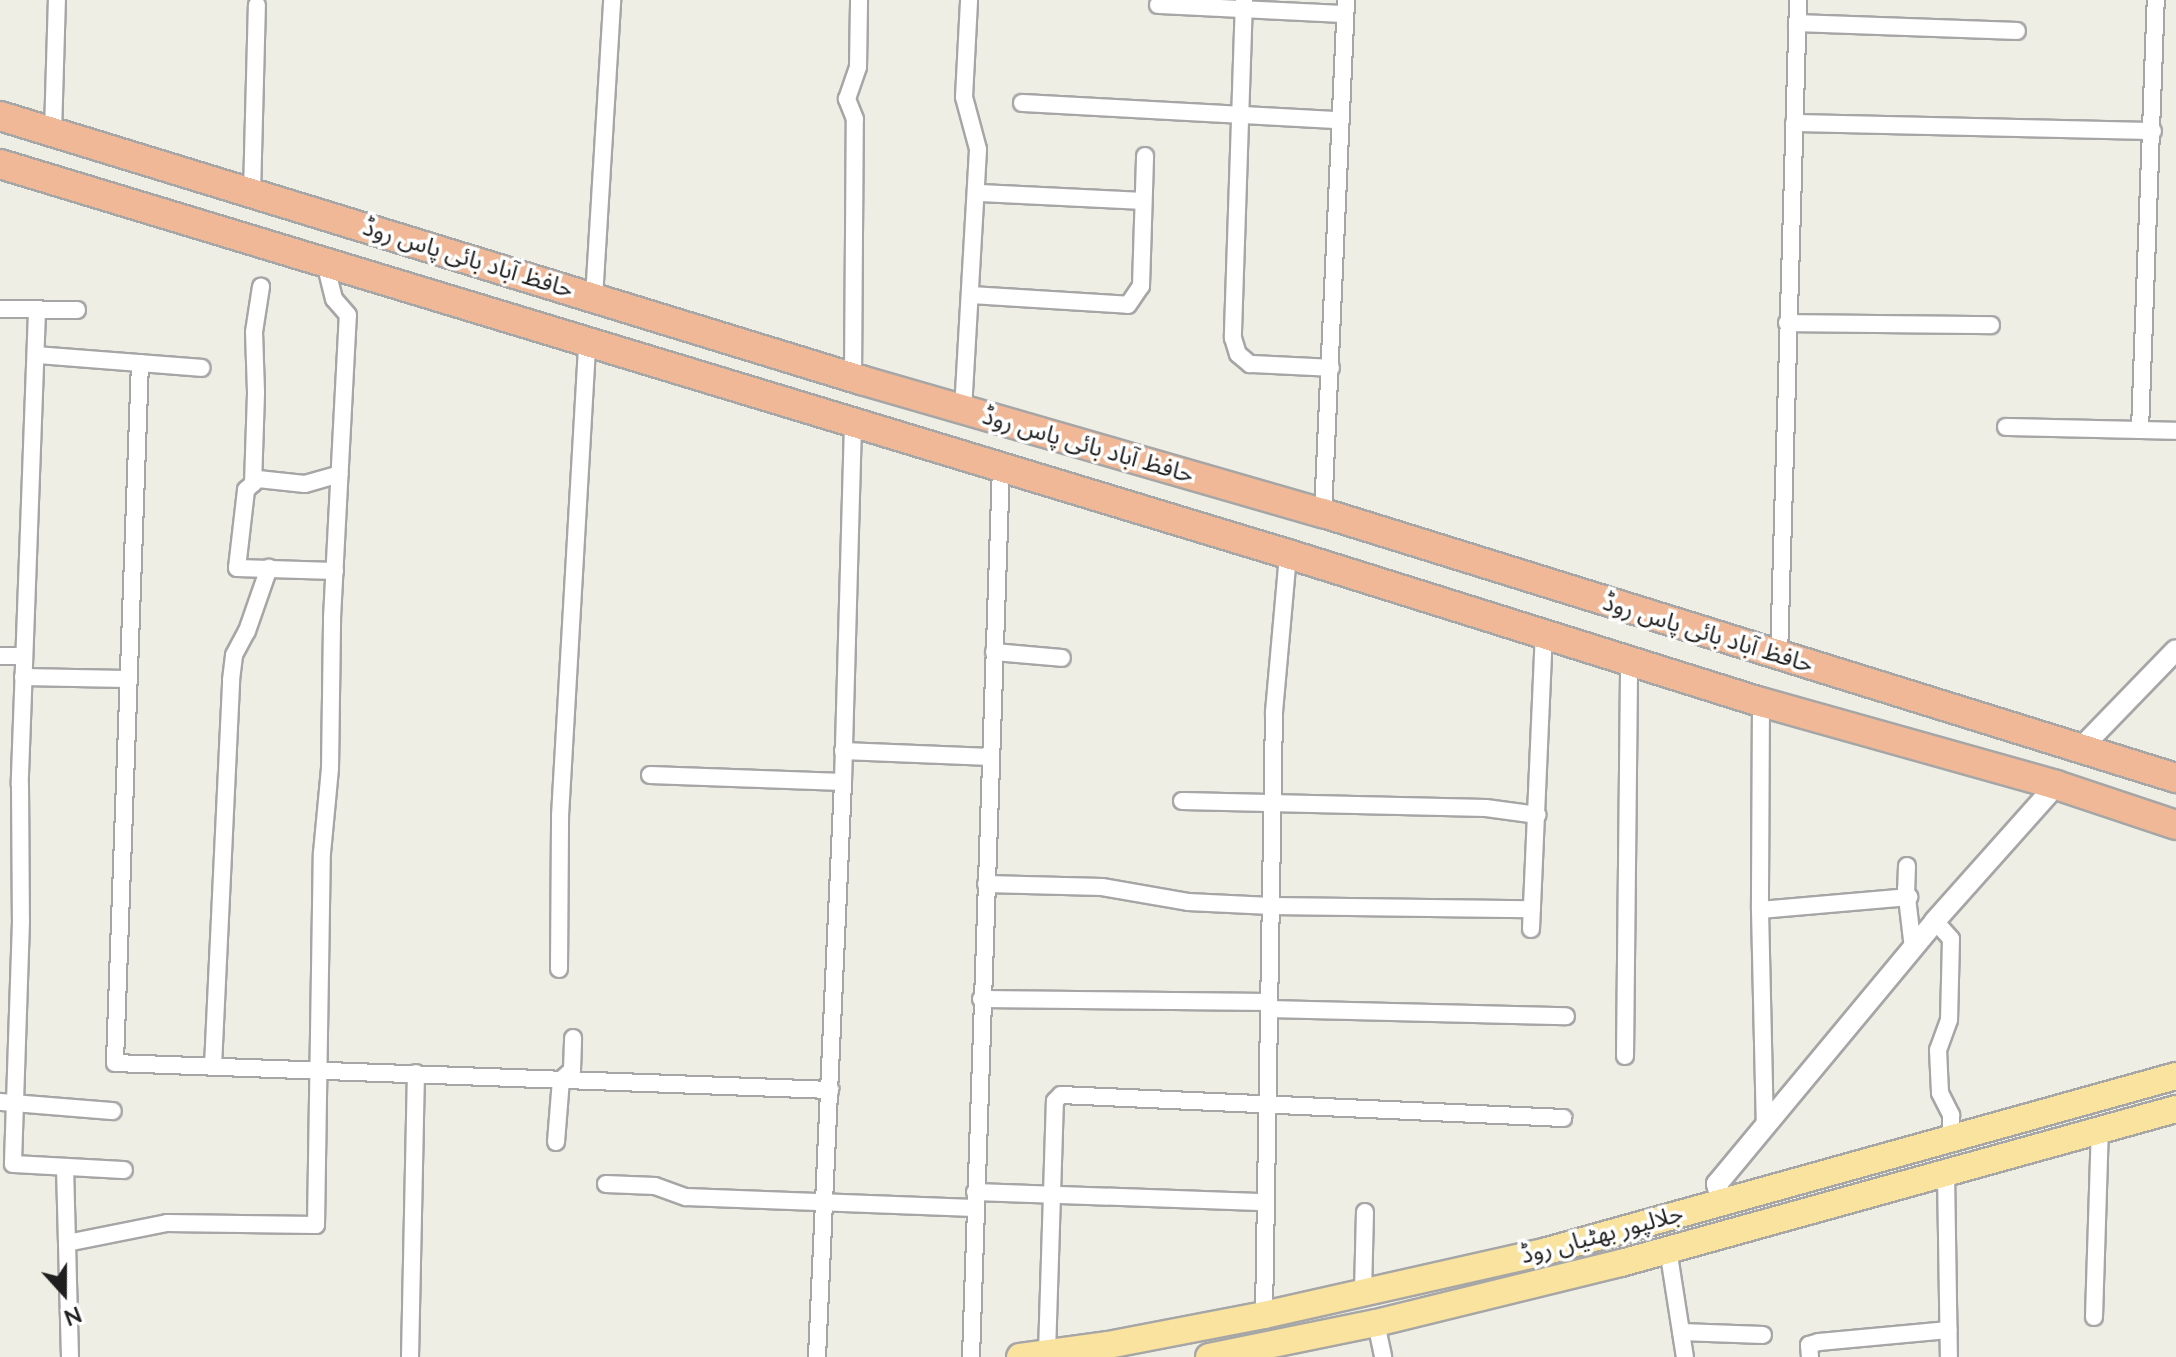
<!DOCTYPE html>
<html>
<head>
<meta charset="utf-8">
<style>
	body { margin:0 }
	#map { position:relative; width:2176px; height:1357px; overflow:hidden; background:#efeee5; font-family:"Nunito Sans","Noto Sans Arabic",sans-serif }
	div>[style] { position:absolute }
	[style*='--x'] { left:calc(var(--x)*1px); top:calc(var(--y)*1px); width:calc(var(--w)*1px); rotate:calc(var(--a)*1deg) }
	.roads { filter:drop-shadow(2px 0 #a6a6a6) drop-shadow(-2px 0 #a6a6a6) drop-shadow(0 2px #a6a6a6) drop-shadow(0 -2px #a6a6a6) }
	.minor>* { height:16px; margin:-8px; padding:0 8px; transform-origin:8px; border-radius:8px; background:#fff }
	.tertiary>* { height:20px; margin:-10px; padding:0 10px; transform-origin:10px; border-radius:10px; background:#fff }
	.primary>* { height:26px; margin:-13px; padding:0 13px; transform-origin:13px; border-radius:13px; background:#fae39f }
	.trunk>* { height:28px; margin:-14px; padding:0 14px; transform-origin:14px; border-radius:14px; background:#f0b896 }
	span { translate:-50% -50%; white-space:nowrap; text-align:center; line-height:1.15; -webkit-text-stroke:7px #fff; paint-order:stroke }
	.street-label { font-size:24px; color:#1f1f1f }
	.north { position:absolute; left:24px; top:1253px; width:80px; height:80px; -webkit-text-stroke:6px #fff; paint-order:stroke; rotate:159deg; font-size:22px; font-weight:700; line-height:32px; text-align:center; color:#1f1f1f }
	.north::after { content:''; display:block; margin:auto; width:28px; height:36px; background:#1f1f1f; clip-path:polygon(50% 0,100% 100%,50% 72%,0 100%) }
</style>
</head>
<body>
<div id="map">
	<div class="roads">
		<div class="minor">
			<div style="--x:1244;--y:0;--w:338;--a:91.9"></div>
			<div style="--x:1233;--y:338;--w:17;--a:73"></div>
			<div style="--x:1238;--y:354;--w:16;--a:40"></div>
			<div style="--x:1250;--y:364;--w:81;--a:2.8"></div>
			<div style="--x:1158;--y:5;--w:187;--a:2.8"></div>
			<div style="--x:1797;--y:23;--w:220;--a:2.1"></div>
			<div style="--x:1022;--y:103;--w:319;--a:3.1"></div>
			<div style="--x:1794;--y:123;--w:359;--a:1.3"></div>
			<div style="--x:53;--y:132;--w:132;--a:-88.3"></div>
			<div style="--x:252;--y:193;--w:188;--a:-88.5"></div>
			<div style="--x:978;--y:193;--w:163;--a:2.8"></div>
			<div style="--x:971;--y:295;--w:157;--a:3.6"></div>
			<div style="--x:1128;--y:305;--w:23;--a:-56"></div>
			<div style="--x:1141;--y:286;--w:130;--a:-88.2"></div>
			<div style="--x:594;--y:298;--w:299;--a:-86.5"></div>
			<div style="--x:0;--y:309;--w:77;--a:0.7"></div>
			<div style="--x:37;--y:311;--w:474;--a:92.1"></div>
			<div style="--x:20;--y:785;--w:136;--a:89.6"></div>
			<div style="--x:21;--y:921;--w:243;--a:91.9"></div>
			<div style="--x:13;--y:1164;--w:111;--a:3.1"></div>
			<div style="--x:1787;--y:323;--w:204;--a:0.6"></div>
			<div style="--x:37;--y:355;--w:165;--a:4.5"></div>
			<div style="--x:140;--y:363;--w:700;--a:92.05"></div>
			<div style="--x:115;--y:1063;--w:716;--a:2.16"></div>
			<div style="--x:853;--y:378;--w:259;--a:-89.6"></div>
			<div style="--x:855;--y:119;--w:22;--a:-112"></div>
			<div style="--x:847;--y:99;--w:34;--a:-71"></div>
			<div style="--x:858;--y:67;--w:67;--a:-89.1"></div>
			<div style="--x:963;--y:410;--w:261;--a:-86.7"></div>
			<div style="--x:978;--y:149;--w:54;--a:-105.1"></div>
			<div style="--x:964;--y:97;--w:97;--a:-87"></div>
			<div style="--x:2006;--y:427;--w:170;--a:1.3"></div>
			<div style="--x:2140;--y:430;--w:430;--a:-87.9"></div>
			<div style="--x:253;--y:484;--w:92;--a:-88.1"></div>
			<div style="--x:256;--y:392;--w:60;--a:-91.9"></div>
			<div style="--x:254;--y:332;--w:46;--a:-81.2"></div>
			<div style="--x:1323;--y:513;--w:514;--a:-87.43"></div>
			<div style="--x:335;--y:571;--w:98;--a:-178.2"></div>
			<div style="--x:237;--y:568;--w:79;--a:-83.4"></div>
			<div style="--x:246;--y:490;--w:16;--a:-43"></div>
			<div style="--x:258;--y:479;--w:47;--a:6.1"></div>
			<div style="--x:305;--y:484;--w:36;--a:-16"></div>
			<div style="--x:994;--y:652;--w:68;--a:5"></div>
			<div style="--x:0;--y:656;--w:24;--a:0"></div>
			<div style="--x:1779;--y:657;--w:657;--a:-88.34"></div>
			<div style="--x:23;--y:677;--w:103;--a:1.1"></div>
			<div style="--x:1761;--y:702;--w:208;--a:90.3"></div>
			<div style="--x:1760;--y:910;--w:214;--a:88.7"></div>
			<div style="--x:843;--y:751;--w:148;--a:2.3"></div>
			<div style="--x:650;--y:775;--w:193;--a:2.1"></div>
			<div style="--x:1182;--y:801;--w:304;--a:1.3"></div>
			<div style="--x:1486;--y:808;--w:52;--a:7.7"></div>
			<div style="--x:1907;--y:866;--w:23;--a:92"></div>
			<div style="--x:1906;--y:889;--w:60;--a:83.3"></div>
			<div style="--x:986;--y:884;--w:116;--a:1.5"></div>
			<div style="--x:1102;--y:887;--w:87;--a:9.9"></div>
			<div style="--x:1188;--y:902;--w:83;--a:2.8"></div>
			<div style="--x:1271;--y:906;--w:261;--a:0.7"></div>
			<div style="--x:1760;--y:910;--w:150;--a:-5"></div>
			<div style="--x:1935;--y:921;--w:24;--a:48"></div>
			<div style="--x:1951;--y:939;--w:81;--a:91.4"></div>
			<div style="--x:1949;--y:1020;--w:32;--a:110"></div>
			<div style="--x:1938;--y:1050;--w:43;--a:87.3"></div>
			<div style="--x:1940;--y:1093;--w:25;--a:63"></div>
			<div style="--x:1951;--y:1115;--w:22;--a:90"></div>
			<div style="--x:1531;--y:929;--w:295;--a:-87.5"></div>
			<div style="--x:559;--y:969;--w:153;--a:-89.6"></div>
			<div style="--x:560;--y:816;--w:473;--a:-86.7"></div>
			<div style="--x:981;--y:999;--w:288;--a:0.6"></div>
			<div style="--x:1269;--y:1009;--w:297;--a:1.4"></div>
			<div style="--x:1625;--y:1056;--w:396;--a:-89.4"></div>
			<div style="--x:213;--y:1066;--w:386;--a:-87.3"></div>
			<div style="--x:231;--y:680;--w:25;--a:-83"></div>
			<div style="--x:234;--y:655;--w:27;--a:-62"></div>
			<div style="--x:247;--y:631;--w:67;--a:-70.8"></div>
			<div style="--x:0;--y:1102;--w:113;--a:4.6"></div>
			<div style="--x:556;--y:1142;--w:62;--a:-85.4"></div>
			<div style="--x:561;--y:1080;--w:15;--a:-42"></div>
			<div style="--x:572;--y:1070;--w:32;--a:-88"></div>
			<div style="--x:65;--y:1167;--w:190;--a:88.5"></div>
			<div style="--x:1946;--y:1173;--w:184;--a:89.1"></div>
			<div style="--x:606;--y:1184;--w:49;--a:2.3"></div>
			<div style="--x:655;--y:1186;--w:33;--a:20"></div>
			<div style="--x:686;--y:1197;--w:288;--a:2.2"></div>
			<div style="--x:975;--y:1192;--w:291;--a:2"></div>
			<div style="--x:67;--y:1243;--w:102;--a:-11.3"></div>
			<div style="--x:167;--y:1223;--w:149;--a:0.8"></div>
			<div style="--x:316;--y:1225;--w:372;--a:-89.1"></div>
			<div style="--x:322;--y:853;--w:85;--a:-84.6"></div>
			<div style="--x:330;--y:768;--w:150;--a:-89.2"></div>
			<div style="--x:332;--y:618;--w:303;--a:-87"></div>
			<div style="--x:348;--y:315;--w:21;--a:-131"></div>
			<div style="--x:334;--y:299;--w:37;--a:-104"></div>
			<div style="--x:1668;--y:1249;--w:109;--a:81.1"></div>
			<div style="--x:1363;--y:1293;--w:81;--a:-88.6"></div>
			<div style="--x:1264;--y:1315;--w:603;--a:-89.05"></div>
			<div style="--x:1274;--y:712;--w:159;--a:-84.9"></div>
			<div style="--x:2094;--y:1317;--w:187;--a:-88.2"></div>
			<div style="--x:1376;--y:1323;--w:35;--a:78"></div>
			<div style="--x:1681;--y:1332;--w:82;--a:2.1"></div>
			<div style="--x:1047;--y:1353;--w:252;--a:-88.2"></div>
			<div style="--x:1055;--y:1101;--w:8;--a:-45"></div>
			<div style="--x:1061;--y:1095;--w:503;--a:2.62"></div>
			<div style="--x:410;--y:1357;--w:284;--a:-88.8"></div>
			<div style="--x:817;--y:1357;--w:576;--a:-87.41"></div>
			<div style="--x:843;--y:782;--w:359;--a:-88.4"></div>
			<div style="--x:971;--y:1357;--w:891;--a:-88.07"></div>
			<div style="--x:1810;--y:1357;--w:12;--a:-95"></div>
			<div style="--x:1809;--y:1345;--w:10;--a:-17"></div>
			<div style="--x:1819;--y:1342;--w:130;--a:-5.3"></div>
		</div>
		<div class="tertiary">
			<div style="--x:2081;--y:748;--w:136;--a:-45.9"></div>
			<div style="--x:1722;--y:1204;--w:21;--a:-104"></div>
			<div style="--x:1717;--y:1184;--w:342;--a:-50.3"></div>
			<div style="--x:1935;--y:921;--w:182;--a:-48.3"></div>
		</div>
		<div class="primary">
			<div style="--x:1020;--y:1357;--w:89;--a:-7.8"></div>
			<div style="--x:1108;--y:1345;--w:159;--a:-10.9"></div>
			<div style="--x:1264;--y:1315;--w:290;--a:-12.7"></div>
			<div style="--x:1547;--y:1251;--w:653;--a:-15.55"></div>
			<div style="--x:1209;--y:1357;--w:170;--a:-11.5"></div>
			<div style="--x:1376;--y:1323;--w:252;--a:-13.8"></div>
			<div style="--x:1621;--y:1263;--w:576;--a:-15.51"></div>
		</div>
		<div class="trunk">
			<div style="--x:0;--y:116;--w:901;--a:17.05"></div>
			<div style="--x:861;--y:380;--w:481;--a:16.1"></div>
			<div style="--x:1323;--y:513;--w:893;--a:17.26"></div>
			<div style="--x:0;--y:164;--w:1346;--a:16.85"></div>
			<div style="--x:1288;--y:554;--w:496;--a:17.4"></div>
			<div style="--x:1761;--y:702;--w:306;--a:15.7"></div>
			<div style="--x:2056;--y:785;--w:126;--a:18.4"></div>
		</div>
	</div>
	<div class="street-label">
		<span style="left:468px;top:259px;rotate:17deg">حافظ آباد بائی پاس روڈ</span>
		<span style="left:1088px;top:446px;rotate:16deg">حافظ آباد بائی پاس روڈ</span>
		<span style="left:1708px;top:634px;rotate:17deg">حافظ آباد بائی پاس روڈ</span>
		<span style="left:1602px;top:1235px;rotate:-15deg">جلالپور بھٹیاں روڈ</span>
	</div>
	<div class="north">N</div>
</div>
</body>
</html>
